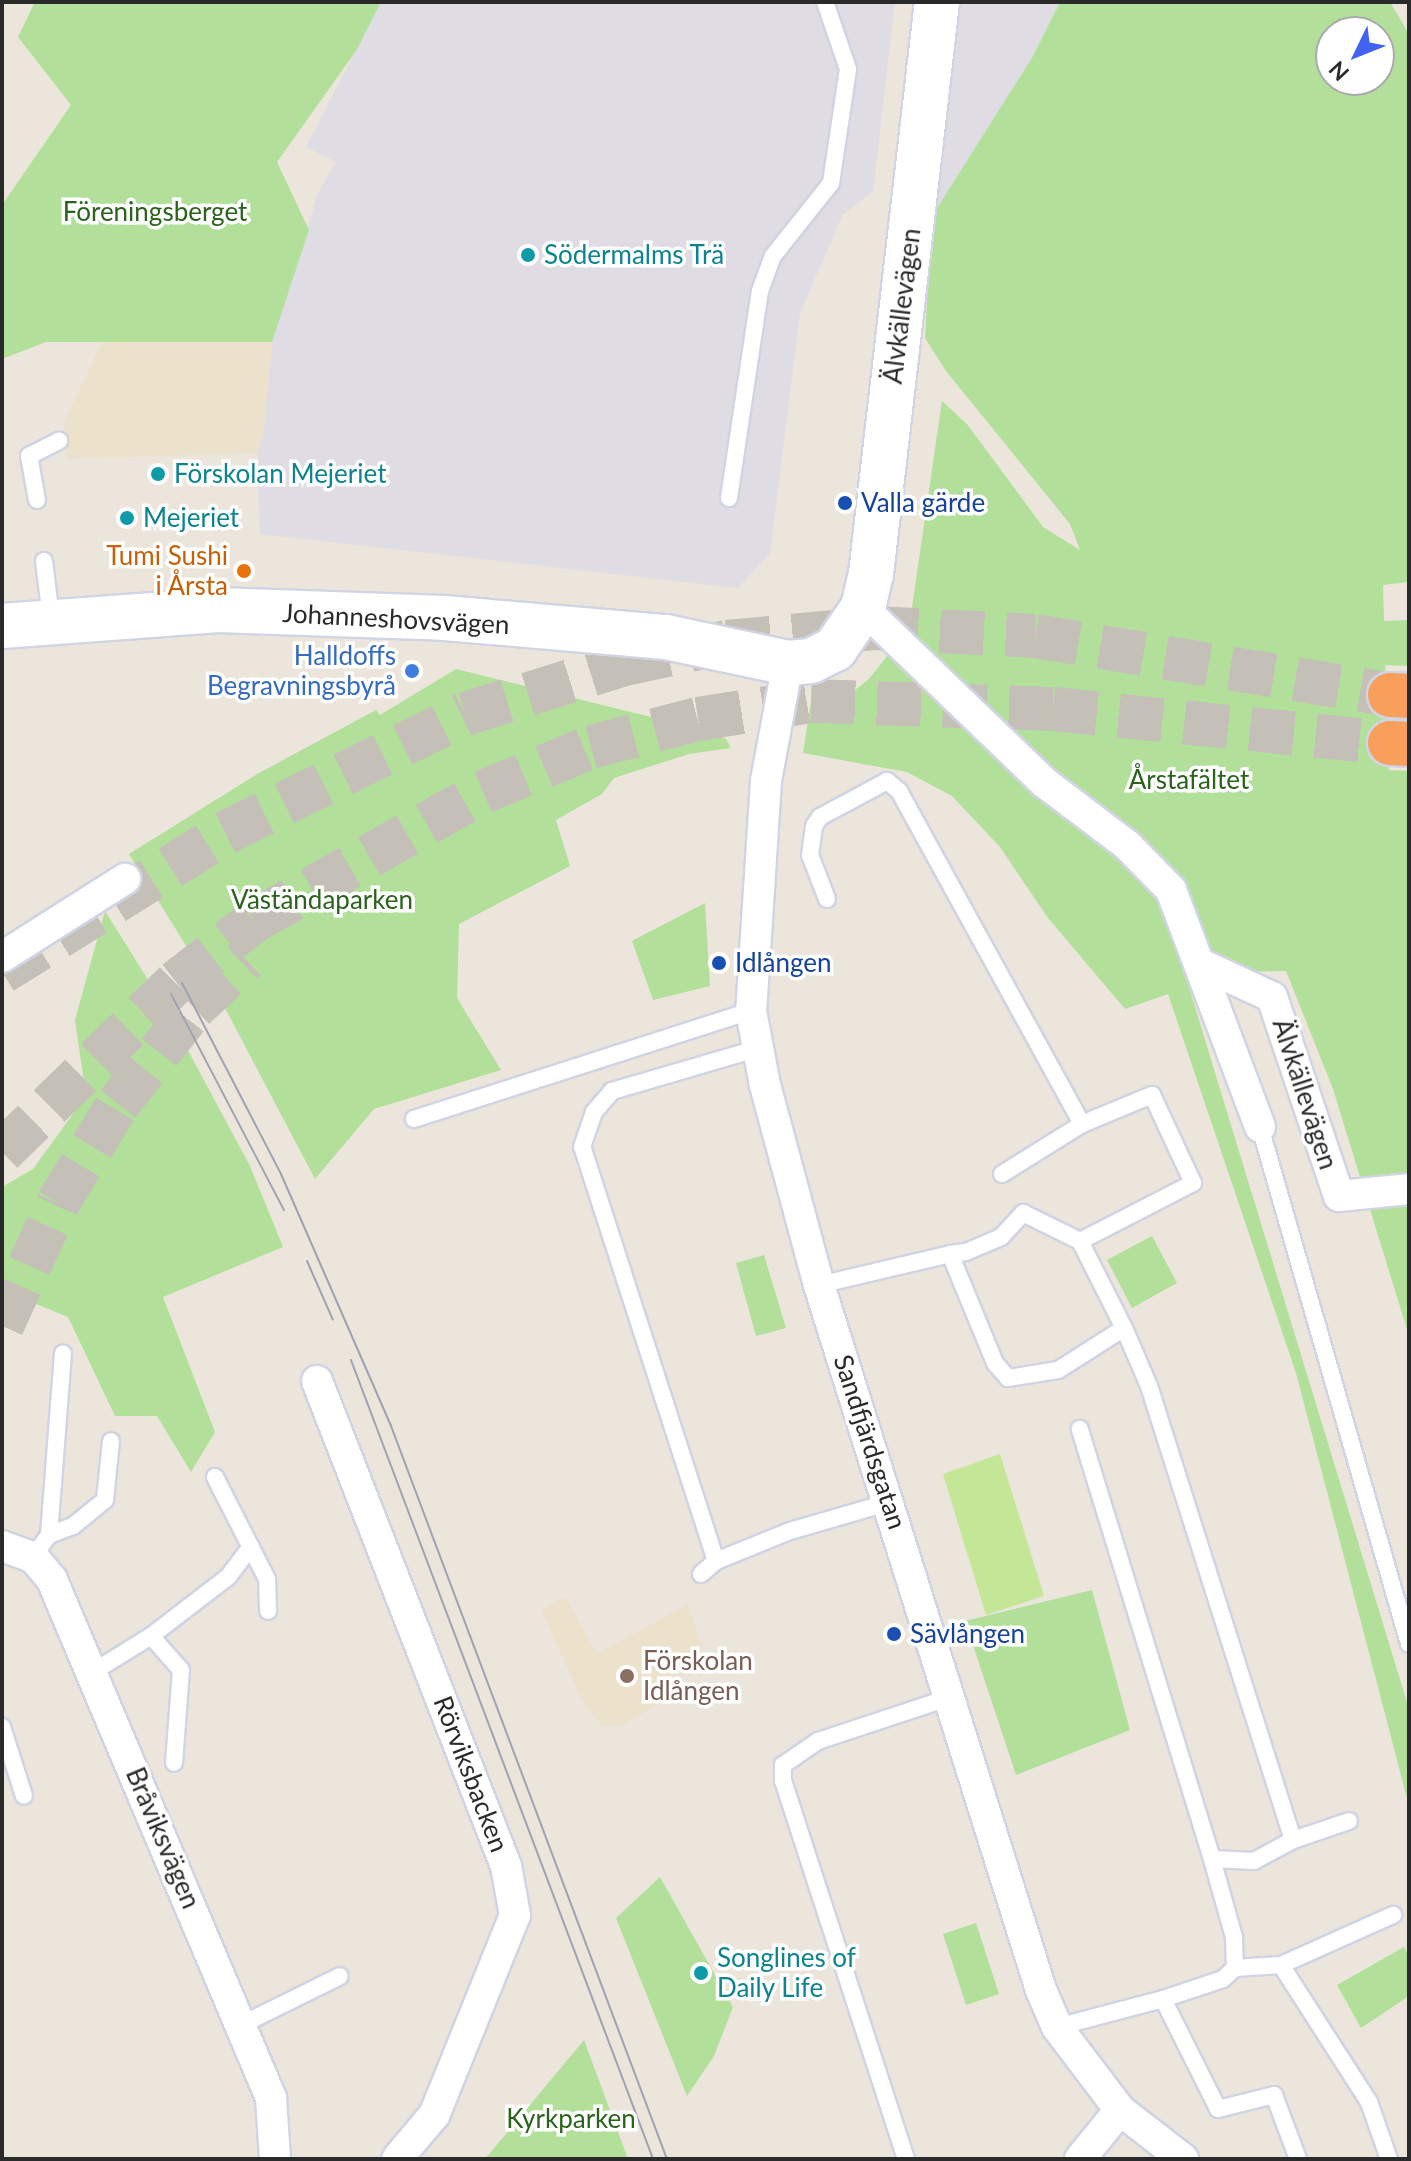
<!DOCTYPE html>
<html>
<head>
<meta charset="utf-8">
<style>
	body { margin:0 }
	#map { position:relative; width:1411px; height:2161px; overflow:hidden; background:#ebe5dc; font-family:Lato,sans-serif }
	div>[style] { position:absolute }
	[style*='--x'] { left:calc(var(--x)*1px); top:calc(var(--y)*1px); width:calc(var(--w)*1px); rotate:calc(var(--a)*1deg) }
	.industrial>* { inset:0; background:#dfdce4 }
	.education>* { inset:0; background:#ece2cc }
	.green>* { inset:0; background:#b2e09b }
	.pitch>* { inset:0; background:#c4e797 }
	.highway-tunnel>* { height:44px; margin-top:-22px; transform-origin:0; background:repeating-linear-gradient(90deg,#c4c0b8 0 44px,transparent 0 66px) }
	.roads { filter:drop-shadow(2px 0 #d1d4e2) drop-shadow(-2px 0 #d1d4e2) drop-shadow(0 2px #d1d4e2) drop-shadow(0 -2px #d1d4e2) }
	.lane>* { height:16px; margin:-8px; padding:0 8px; transform-origin:8px; border-radius:8px; background:#fff }
	.street>* { height:30px; margin:-15px; padding:0 15px; transform-origin:15px; border-radius:15px; background:#fff }
	.secondary>* { height:44px; margin:-22px; padding:0 22px; transform-origin:22px; border-radius:22px; background:#fff }
	.highway>* { height:44px; margin:-22px; padding:0 22px; transform-origin:22px; border-radius:22px; background:#f7a05b }
	.tram>* { height:2px; margin:-1px; padding:0 1px; transform-origin:1px; border-radius:1px; background:#9fa2b3 }
	.dots>* { width:22px; height:22px; translate:-50% -50%; box-sizing:border-box; border:4px solid #fff; border-radius:50% }
	span { translate:-50% -50%; white-space:nowrap; text-align:center; line-height:1.15; -webkit-text-stroke:7px #fff; paint-order:stroke }
	.park-label { font-size:26px; color:#2b631d }
	.culture-label { font-size:26px; color:#0d838f }
	.left { translate:0 -50%; text-align:left }
	.street-label { font-size:26px; color:#2a2a2a }
	.transit-label { font-size:26px; color:#164399 }
	.food-label { font-size:26px; color:#c56008 }
	.right { translate:-100% -50%; text-align:right }
	.shop-label { font-size:26px; color:#366cbe }
	.education-label { font-size:26px; color:#785e54 }
	.frame { position:absolute; inset:0; border:4px solid #2a2a2a; pointer-events:none }
	.north { position:absolute; left:1315px; top:16px; width:80px; height:80px; box-sizing:border-box; background:#fff; border:2px solid #aaa; border-radius:50%; rotate:227deg; font-size:22px; font-weight:700; line-height:32px; text-align:center; color:#2a2a2a }
	.north::after { content:''; display:block; margin:auto; width:28px; height:36px; background:#4262f2; clip-path:polygon(50% 0,100% 100%,50% 72%,0 100%) }
</style>
</head>
<body>
<div id="map">
	<div class="industrial">
		<div style="clip-path:polygon(381px 2px,895px 2px,873px 191px,842px 216px,800px 313px,770px 553px,738px 588px,260px 534px,257px 453px,263px 435px,272px 342px,318px 193px,336px 162px,306px 147px)"></div>
		<div style="clip-path:polygon(958px 2px,1060px 2px,1033px 56px,932px 216px)"></div>
	</div>
	<div class="education">
		<div style="clip-path:polygon(102px 342px,272px 342px,263px 435px,257px 453px,67px 459px,64px 422px)"></div>
		<div style="clip-path:polygon(566px 1597px,597px 1654px,688px 1604px,703px 1649px,666px 1700px,620px 1726px,602px 1726px,580px 1696px,541px 1610px)"></div>
	</div>
	<div class="green">
		<div style="clip-path:polygon(35px 2px,381px 2px,356px 51px,277px 162px,309px 230px,272px 342px,46px 342px,2px 359px,2px 205px,71px 105px,18px 37px)"></div>
		<div style="clip-path:polygon(evenodd,1060px 2px,1390px 2px,1409px 34px,1409px 582px,1383px 585px,1384px 621px,1409px 620px,1409px 666px,1385px 665px,1389px 770px,1409px 771px,1409px 1336px,1333px 1089px,1286px 971px,1210px 972px,1188px 984px,1409px 1709px,1409px 1806px,1296px 1373px,1168px 994px,1125px 1009px,1048px 918px,1000px 847px,952px 796px,907px 772px,803px 753px,811px 701px,846px 697px,869px 679px,909px 628px,942px 401px,967px 424px,1043px 527px,1080px 550px,1070px 524px,946px 371px,925px 338px,932px 216px,1033px 56px,1060px 2px,1331px 32px,1379px 32px,1379px 80px,1331px 80px,1331px 32px)"></div>
		<div style="clip-path:polygon(456px 669px,708px 731px,726px 739px,731px 748px,689px 754px,614px 778px,602px 794px,556px 820px,570px 866px,459px 924px,457px 998px,501px 1070px,374px 1109px,315px 1179px,226px 1010px,129px 854px,259px 773px,376px 710px,380px 715px)"></div>
		<div style="clip-path:polygon(705px 903px,710px 986px,653px 1000px,632px 941px)"></div>
		<div style="clip-path:polygon(105px 911px,162px 1002px,250px 1166px,283px 1247px,163px 1297px,215px 1432px,191px 1472px,157px 1416px,115px 1416px,68px 1317px,2px 1290px,2px 1187px,33px 1169px,86px 1096px,75px 1020px)"></div>
		<div style="clip-path:polygon(1152px 1236px,1177px 1283px,1132px 1308px,1107px 1260px)"></div>
		<div style="clip-path:polygon(764px 1255px,786px 1328px,756px 1336px,736px 1263px)"></div>
		<div style="clip-path:polygon(1092px 1590px,1130px 1730px,1016px 1775px,965px 1621px)"></div>
		<div style="clip-path:polygon(660px 1877px,733px 2007px,714px 2056px,687px 2096px,616px 1918px)"></div>
		<div style="clip-path:polygon(976px 1923px,999px 1994px,966px 2005px,943px 1934px)"></div>
		<div style="clip-path:polygon(1404px 1947px,1409px 1956px,1409px 1996px,1361px 2028px,1337px 1985px)"></div>
		<div style="clip-path:polygon(584px 2040px,628px 2159px,485px 2159px)"></div>
	</div>
	<div class="pitch">
		<div style="clip-path:polygon(1000px 1454px,1044px 1596px,986px 1615px,943px 1474px)"></div>
	</div>
	<div class="highway-tunnel">
		<div style="--x:2;--y:972;--w:263;--a:-31.9"></div>
		<div style="--x:225;--y:833;--w:268;--a:-26.4"></div>
		<div style="--x:465;--y:714;--w:168;--a:-17.4"></div>
		<div style="--x:625;--y:664;--w:104;--a:-12.2"></div>
		<div style="--x:727;--y:642;--w:148;--a:-5.4"></div>
		<div style="--x:874;--y:628;--w:161;--a:2.8"></div>
		<div style="--x:1035;--y:636;--w:360;--a:9.4"></div>
		<div style="--x:2;--y:1152;--w:243;--a:-44.3"></div>
		<div style="--x:176;--y:982;--w:99;--a:-38"></div>
		<div style="--x:254;--y:921;--w:263;--a:-29.4"></div>
		<div style="--x:483;--y:792;--w:117;--a:-22.6"></div>
		<div style="--x:591;--y:747;--w:111;--a:-14.7"></div>
		<div style="--x:698;--y:719;--w:114;--a:-9.1"></div>
		<div style="--x:811;--y:701;--w:242;--a:1.9"></div>
		<div style="--x:1053;--y:709;--w:339;--a:5.8"></div>
		<div style="--x:2;--y:1326;--w:135;--a:-65.5"></div>
		<div style="--x:58;--y:1203;--w:116;--a:-58.8"></div>
		<div style="--x:118;--y:1104;--w:122;--a:-51.6"></div>
		<div style="--x:194;--y:1008;--w:71;--a:-43.3"></div>
	</div>
	<div class="roads">
		<div class="lane">
			<div style="--x:729;--y:498;--w:209;--a:-81.5"></div>
			<div style="--x:760;--y:291;--w:37;--a:-70"></div>
			<div style="--x:773;--y:256;--w:93;--a:-51.5"></div>
			<div style="--x:831;--y:183;--w:115;--a:-81.5"></div>
			<div style="--x:848;--y:69;--w:71;--a:-108.9"></div>
			<div style="--x:37;--y:500;--w:45;--a:-100.3"></div>
			<div style="--x:29;--y:456;--w:34;--a:-27"></div>
			<div style="--x:44;--y:561;--w:57;--a:83"></div>
			<div style="--x:827;--y:899;--w:47;--a:-111.1"></div>
			<div style="--x:810;--y:855;--w:29;--a:-82"></div>
			<div style="--x:814;--y:826;--w:11;--a:-56"></div>
			<div style="--x:820;--y:817;--w:76;--a:-28.2"></div>
			<div style="--x:887;--y:781;--w:16;--a:40"></div>
			<div style="--x:899;--y:791;--w:380;--a:61.2"></div>
			<div style="--x:414;--y:1119;--w:354;--a:-17.8"></div>
			<div style="--x:1260;--y:1127;--w:538;--a:73.92"></div>
			<div style="--x:1002;--y:1174;--w:94;--a:-32"></div>
			<div style="--x:1082;--y:1124;--w:76;--a:-22.5"></div>
			<div style="--x:1152;--y:1095;--w:97;--a:65"></div>
			<div style="--x:1193;--y:1183;--w:127;--a:152.8"></div>
			<div style="--x:819;--y:1285;--w:135;--a:-13.3"></div>
			<div style="--x:950;--y:1254;--w:16;--a:-7"></div>
			<div style="--x:966;--y:1252;--w:38;--a:-23"></div>
			<div style="--x:1001;--y:1237;--w:33;--a:-47"></div>
			<div style="--x:1023;--y:1213;--w:64;--a:26.2"></div>
			<div style="--x:1080;--y:1241;--w:97;--a:63.2"></div>
			<div style="--x:1124;--y:1328;--w:78;--a:147.5"></div>
			<div style="--x:1058;--y:1370;--w:51;--a:170.9"></div>
			<div style="--x:1008;--y:1378;--w:20;--a:-131"></div>
			<div style="--x:995;--y:1363;--w:118;--a:-112.4"></div>
			<div style="--x:1124;--y:1328;--w:63;--a:66.7"></div>
			<div style="--x:1149;--y:1386;--w:476;--a:72.4"></div>
			<div style="--x:215;--y:1477;--w:114;--a:63"></div>
			<div style="--x:267;--y:1579;--w:32;--a:88"></div>
			<div style="--x:49;--y:1535;--w:182;--a:-85.6"></div>
			<div style="--x:33;--y:1557;--w:27;--a:-54"></div>
			<div style="--x:49;--y:1535;--w:26;--a:-21"></div>
			<div style="--x:73;--y:1526;--w:41;--a:-39.1"></div>
			<div style="--x:105;--y:1500;--w:59;--a:-84.2"></div>
			<div style="--x:716;--y:1561;--w:435;--a:-107.9"></div>
			<div style="--x:582;--y:1147;--w:37;--a:-71"></div>
			<div style="--x:594;--y:1112;--w:28;--a:-49"></div>
			<div style="--x:612;--y:1091;--w:153;--a:-16.3"></div>
			<div style="--x:701;--y:1574;--w:20;--a:-41"></div>
			<div style="--x:716;--y:1561;--w:80;--a:-22.1"></div>
			<div style="--x:790;--y:1531;--w:104;--a:-16.2"></div>
			<div style="--x:151;--y:1636;--w:97;--a:-37.5"></div>
			<div style="--x:228;--y:1577;--w:38;--a:-53"></div>
			<div style="--x:93;--y:1672;--w:68;--a:-31.8"></div>
			<div style="--x:151;--y:1636;--w:45;--a:48.6"></div>
			<div style="--x:181;--y:1670;--w:93;--a:94.3"></div>
			<div style="--x:2;--y:1727;--w:72;--a:72.3"></div>
			<div style="--x:1212;--y:1859;--w:42;--a:2.7"></div>
			<div style="--x:1254;--y:1861;--w:44;--a:-28.3"></div>
			<div style="--x:1293;--y:1840;--w:59;--a:-18.7"></div>
			<div style="--x:1281;--y:1965;--w:163;--a:57.3"></div>
			<div style="--x:1369;--y:2102;--w:60;--a:70.7"></div>
			<div style="--x:1235;--y:1968;--w:46;--a:-3.7"></div>
			<div style="--x:1281;--y:1965;--w:123;--a:-24.1"></div>
			<div style="--x:1163;--y:1999;--w:123;--a:63.4"></div>
			<div style="--x:1218;--y:2109;--w:58;--a:-14"></div>
			<div style="--x:1274;--y:2095;--w:68;--a:69.4"></div>
			<div style="--x:241;--y:2025;--w:110;--a:-26.3"></div>
			<div style="--x:1057;--y:2027;--w:110;--a:-14.8"></div>
			<div style="--x:1163;--y:1999;--w:63;--a:-18.4"></div>
			<div style="--x:1223;--y:1979;--w:16;--a:-43"></div>
			<div style="--x:1235;--y:1968;--w:31;--a:-92"></div>
			<div style="--x:1234;--y:1937;--w:81;--a:-105.8"></div>
			<div style="--x:1212;--y:1859;--w:450;--a:-107.1"></div>
			<div style="--x:906;--y:2159;--w:398;--a:-108"></div>
			<div style="--x:783;--y:1781;--w:16;--a:-90"></div>
			<div style="--x:783;--y:1765;--w:42;--a:-34.4"></div>
			<div style="--x:818;--y:1741;--w:137;--a:-18.3"></div>
		</div>
		<div class="street">
			<div style="--x:863;--y:608;--w:252;--a:43.9"></div>
			<div style="--x:1045;--y:783;--w:103;--a:37.1"></div>
			<div style="--x:1127;--y:845;--w:63;--a:45.6"></div>
			<div style="--x:1171;--y:890;--w:253;--a:69.4"></div>
			<div style="--x:788;--y:663;--w:120;--a:100.6"></div>
			<div style="--x:766;--y:781;--w:230;--a:93.7"></div>
			<div style="--x:751;--y:1011;--w:75;--a:79.3"></div>
			<div style="--x:765;--y:1085;--w:207;--a:74.9"></div>
			<div style="--x:819;--y:1285;--w:739;--a:72.52"></div>
			<div style="--x:1041;--y:1990;--w:40;--a:66.6"></div>
			<div style="--x:1057;--y:2027;--w:104;--a:52.8"></div>
			<div style="--x:1120;--y:2110;--w:80;--a:37.9"></div>
			<div style="--x:2;--y:957;--w:146;--a:-32.4"></div>
			<div style="--x:1203;--y:965;--w:76;--a:24.9"></div>
			<div style="--x:1272;--y:997;--w:210;--a:71.4"></div>
			<div style="--x:1339;--y:1196;--w:70;--a:-5.7"></div>
			<div style="--x:317;--y:1381;--w:521;--a:68.71"></div>
			<div style="--x:506;--y:1866;--w:50;--a:79.6"></div>
			<div style="--x:515;--y:1915;--w:216;--a:112"></div>
			<div style="--x:434;--y:2115;--w:57;--a:130.1"></div>
			<div style="--x:2;--y:1546;--w:33;--a:20"></div>
			<div style="--x:33;--y:1557;--w:30;--a:50"></div>
			<div style="--x:52;--y:1580;--w:562;--a:67.08"></div>
			<div style="--x:271;--y:2098;--w:61;--a:86.2"></div>
			<div style="--x:1080;--y:2159;--w:63;--a:-50.8"></div>
		</div>
		<div class="secondary">
			<div style="--x:2;--y:626;--w:217;--a:-4.2"></div>
			<div style="--x:218;--y:610;--w:226;--a:2"></div>
			<div style="--x:444;--y:618;--w:223;--a:4.9"></div>
			<div style="--x:666;--y:637;--w:125;--a:12"></div>
			<div style="--x:788;--y:663;--w:23;--a:-5"></div>
			<div style="--x:811;--y:661;--w:27;--a:-27"></div>
			<div style="--x:835;--y:649;--w:50;--a:-55.7"></div>
			<div style="--x:863;--y:608;--w:35;--a:-77"></div>
			<div style="--x:871;--y:574;--w:576;--a:-83.42"></div>
		</div>
		<div class="highway">
			<div style="--x:1390;--y:695;--w:19;--a:3"></div>
			<div style="--x:1390;--y:743;--w:19;--a:3"></div>
		</div>
	</div>
	<div class="tram">
		<div style="--x:182;--y:983;--w:215;--a:62.6"></div>
		<div style="--x:281;--y:1174;--w:275;--a:66.4"></div>
		<div style="--x:391;--y:1426;--w:783;--a:69.37"></div>
		<div style="--x:171;--y:994;--w:244;--a:62.4"></div>
		<div style="--x:307;--y:1261;--w:64;--a:66.2"></div>
		<div style="--x:351;--y:1360;--w:854;--a:69.29"></div>
	</div>
	<div class="dots">
		<div style="left:528px;top:255px;background:#0f9aa8"></div>
		<div style="left:158px;top:474px;background:#0f9aa8"></div>
		<div style="left:845px;top:503px;background:#1a4fb4"></div>
		<div style="left:127px;top:518px;background:#0f9aa8"></div>
		<div style="left:244px;top:571px;background:#e8710a"></div>
		<div style="left:412px;top:671px;background:#3f7fe0"></div>
		<div style="left:719px;top:963px;background:#1a4fb4"></div>
		<div style="left:894px;top:1634px;background:#1a4fb4"></div>
		<div style="left:627px;top:1676px;background:#8d6e63"></div>
		<div style="left:701px;top:1973px;background:#0f9aa8"></div>
	</div>
	<div class="park-label">
		<span style="left:155px;top:212px">Föreningsberget</span>
		<span style="left:1189px;top:780px">Årstafältet</span>
		<span style="left:322px;top:900px">Väständaparken</span>
		<span style="left:571px;top:2119px">Kyrkparken</span>
	</div>
	<div class="culture-label">
		<span class="left" style="left:544px;top:255px">Södermalms Trä</span>
		<span class="left" style="left:174px;top:474px">Förskolan Mejeriet</span>
		<span class="left" style="left:143px;top:518px">Mejeriet</span>
		<span class="left" style="left:717px;top:1973px">Songlines of<br>Daily Life</span>
	</div>
	<div class="street-label">
		<span style="left:902px;top:306px;rotate:-83deg">Älvkällevägen</span>
		<span style="left:396px;top:619px;rotate:3deg">Johanneshovsvägen</span>
		<span style="left:1305px;top:1094px;rotate:72deg">Älvkällevägen</span>
		<span style="left:870px;top:1442px;rotate:72deg">Sandfjärdsgatan</span>
		<span style="left:471px;top:1774px;rotate:69deg">Rörviksbacken</span>
		<span style="left:163px;top:1838px;rotate:67deg">Bråviksvägen</span>
	</div>
	<div class="transit-label">
		<span class="left" style="left:861px;top:503px">Valla gärde</span>
		<span class="left" style="left:735px;top:963px">Idlången</span>
		<span class="left" style="left:910px;top:1634px">Sävlången</span>
	</div>
	<div class="food-label">
		<span class="right" style="left:228px;top:571px">Tumi Sushi<br>i Årsta</span>
	</div>
	<div class="shop-label">
		<span class="right" style="left:396px;top:671px">Halldoffs<br>Begravningsbyrå</span>
	</div>
	<div class="education-label">
		<span class="left" style="left:643px;top:1676px">Förskolan<br>Idlången</span>
	</div>
	<div class="frame"></div>
	<div class="north">N</div>
</div>
</body>
</html>
